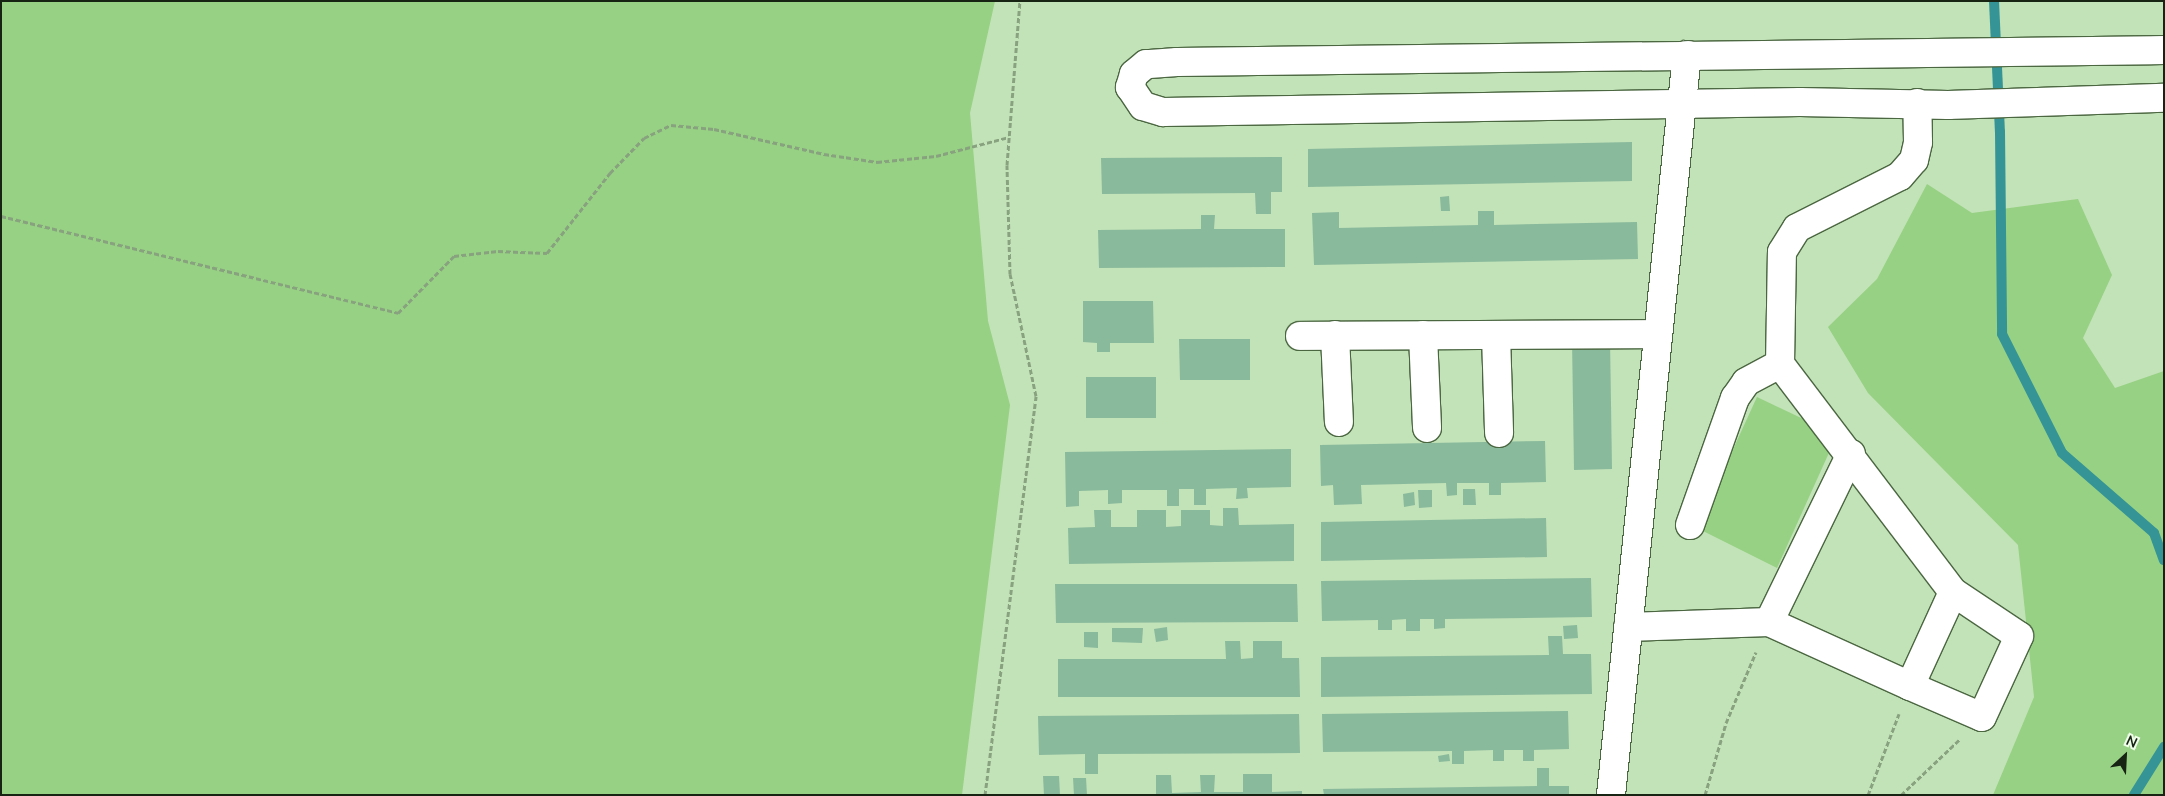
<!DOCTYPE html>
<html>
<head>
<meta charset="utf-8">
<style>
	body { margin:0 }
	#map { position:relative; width:2165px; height:796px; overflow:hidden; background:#c2e2b8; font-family:"Nunito Sans",sans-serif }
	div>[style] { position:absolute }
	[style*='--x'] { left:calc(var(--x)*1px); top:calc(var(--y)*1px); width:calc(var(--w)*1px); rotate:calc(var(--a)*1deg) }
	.green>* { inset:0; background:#97d183 }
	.stream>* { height:10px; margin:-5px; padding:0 5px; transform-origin:5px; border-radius:5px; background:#359496 }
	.building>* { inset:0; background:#89ba9c }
	.path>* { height:3px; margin-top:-1.5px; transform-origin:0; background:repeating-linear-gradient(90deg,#88a280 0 5px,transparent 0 7.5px) }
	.roads { filter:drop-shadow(1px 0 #4b6741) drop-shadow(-1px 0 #4b6741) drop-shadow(0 1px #4b6741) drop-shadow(0 -1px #4b6741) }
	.minor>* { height:28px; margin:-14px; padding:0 14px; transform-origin:14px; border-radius:14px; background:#fff }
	span { translate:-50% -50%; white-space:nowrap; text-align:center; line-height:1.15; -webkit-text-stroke:4px #eefee8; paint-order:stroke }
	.frame { position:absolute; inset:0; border:2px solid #172313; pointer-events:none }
	.north { position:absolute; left:2100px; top:731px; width:50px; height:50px; -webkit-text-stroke:4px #eefee8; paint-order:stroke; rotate:25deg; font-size:14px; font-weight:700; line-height:20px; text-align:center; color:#172313 }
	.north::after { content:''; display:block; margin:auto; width:18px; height:22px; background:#172313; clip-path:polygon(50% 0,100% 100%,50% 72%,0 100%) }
</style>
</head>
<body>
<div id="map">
	<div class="green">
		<div style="clip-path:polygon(1px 1px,995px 1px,970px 113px,988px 321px,1010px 405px,962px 795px,1px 795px)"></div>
		<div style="clip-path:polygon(1927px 184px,1972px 213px,2078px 199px,2112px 275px,2083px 338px,2115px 388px,2164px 371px,2164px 795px,1993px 795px,2034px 697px,2018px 545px,1868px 393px,1828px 327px,1877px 279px)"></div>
		<div style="clip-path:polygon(1757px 397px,1837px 435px,1777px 568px,1697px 528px)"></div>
	</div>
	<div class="stream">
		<div style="--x:1994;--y:1;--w:131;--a:87.4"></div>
		<div style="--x:2000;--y:132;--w:202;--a:89.4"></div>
		<div style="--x:2002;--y:334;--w:133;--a:63.2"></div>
		<div style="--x:2062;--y:453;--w:122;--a:41"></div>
		<div style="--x:2154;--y:533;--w:29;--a:70"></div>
		<div style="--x:2134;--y:795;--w:57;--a:-58"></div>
	</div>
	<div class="building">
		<div style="clip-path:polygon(1632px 142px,1632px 181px,1308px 187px,1308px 149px)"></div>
		<div style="clip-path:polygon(1282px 157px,1282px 192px,1271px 192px,1271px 214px,1256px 214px,1255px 193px,1102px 194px,1101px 158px)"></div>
		<div style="clip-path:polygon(1449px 196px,1450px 211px,1441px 211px,1440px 197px)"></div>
		<div style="clip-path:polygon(1478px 211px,1494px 211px,1494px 225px,1637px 222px,1638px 259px,1314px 265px,1312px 213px,1339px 212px,1339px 228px,1478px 225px)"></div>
		<div style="clip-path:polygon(1201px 215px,1215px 215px,1214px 229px,1285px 229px,1285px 267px,1099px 268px,1098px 230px,1201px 229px)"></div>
		<div style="clip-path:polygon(1083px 301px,1153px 301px,1154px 343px,1110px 343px,1110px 352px,1097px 352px,1097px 343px,1083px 342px)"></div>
		<div style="clip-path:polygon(1179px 339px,1250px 339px,1250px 380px,1180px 380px)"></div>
		<div style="clip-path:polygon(1572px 339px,1610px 339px,1612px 469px,1574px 470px)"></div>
		<div style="clip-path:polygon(1086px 377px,1156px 377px,1156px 418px,1086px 418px)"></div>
		<div style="clip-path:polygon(1545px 441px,1546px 482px,1501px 483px,1501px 495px,1489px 495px,1489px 483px,1457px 483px,1457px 495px,1447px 496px,1446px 483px,1361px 485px,1362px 504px,1334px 505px,1333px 485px,1321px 486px,1320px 445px)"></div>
		<div style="clip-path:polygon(1291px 449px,1291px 487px,1247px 488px,1248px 498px,1236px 499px,1237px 488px,1206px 489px,1206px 505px,1194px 505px,1194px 489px,1179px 489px,1179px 506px,1167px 506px,1167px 490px,1122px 490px,1122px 503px,1108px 504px,1108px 490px,1079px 491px,1079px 506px,1066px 507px,1065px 452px)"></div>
		<div style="clip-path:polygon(1463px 489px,1475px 489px,1476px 505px,1463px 505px)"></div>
		<div style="clip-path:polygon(1418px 490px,1432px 490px,1432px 507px,1419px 508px)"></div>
		<div style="clip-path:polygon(1414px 492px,1415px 505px,1404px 507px,1403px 494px)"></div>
		<div style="clip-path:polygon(1223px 508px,1238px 508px,1239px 525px,1294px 524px,1294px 561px,1069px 564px,1068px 528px,1095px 527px,1094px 510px,1111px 510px,1111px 527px,1137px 527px,1137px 510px,1166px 510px,1166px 527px,1181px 526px,1181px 510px,1210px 510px,1210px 525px,1223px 526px)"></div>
		<div style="clip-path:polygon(1546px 518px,1547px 557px,1321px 561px,1321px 522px)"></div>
		<div style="clip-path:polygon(1591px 578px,1592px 617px,1445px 619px,1445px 628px,1434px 629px,1434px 619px,1420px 619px,1420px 631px,1406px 631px,1406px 619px,1392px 620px,1392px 630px,1378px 630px,1378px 620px,1322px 621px,1321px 581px)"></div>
		<div style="clip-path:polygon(1055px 584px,1297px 584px,1298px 622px,1056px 623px)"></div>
		<div style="clip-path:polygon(1577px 625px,1578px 638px,1564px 639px,1563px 626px)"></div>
		<div style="clip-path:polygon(1167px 627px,1168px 640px,1156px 642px,1154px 629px)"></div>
		<div style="clip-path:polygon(1112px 628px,1143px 628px,1142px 643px,1112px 642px)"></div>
		<div style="clip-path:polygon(1084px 632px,1098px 632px,1098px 648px,1084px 647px)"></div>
		<div style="clip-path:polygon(1548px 636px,1562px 636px,1563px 654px,1591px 654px,1592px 694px,1321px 697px,1321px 657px,1549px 655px)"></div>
		<div style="clip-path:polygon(1225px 641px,1240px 641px,1241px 659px,1253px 658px,1253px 641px,1282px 641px,1282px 658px,1299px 658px,1300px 697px,1058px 697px,1058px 659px,1226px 659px)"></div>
		<div style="clip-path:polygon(1568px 711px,1569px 749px,1534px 750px,1534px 761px,1523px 761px,1523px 750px,1504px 750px,1504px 761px,1493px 761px,1493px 750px,1464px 751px,1464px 764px,1452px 764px,1452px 751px,1323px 752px,1322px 714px)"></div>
		<div style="clip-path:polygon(1299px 714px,1300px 753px,1098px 754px,1098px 774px,1085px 774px,1085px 754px,1039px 755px,1038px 716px)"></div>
		<div style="clip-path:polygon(1449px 754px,1450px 761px,1439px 762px,1438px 756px)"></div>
		<div style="clip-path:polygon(1537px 768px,1549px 768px,1549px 786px,1569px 786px,1569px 795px,1324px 795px,1323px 789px,1537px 786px)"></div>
		<div style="clip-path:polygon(1243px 774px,1272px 774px,1272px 792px,1302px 791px,1302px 795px,1156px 795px,1156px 775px,1171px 775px,1172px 793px,1201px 792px,1200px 775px,1215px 775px,1214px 792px,1243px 792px)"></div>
		<div style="clip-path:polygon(1043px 776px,1059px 776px,1060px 795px,1044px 795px)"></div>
		<div style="clip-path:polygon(1073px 778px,1086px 778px,1087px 795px,1074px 795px)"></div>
	</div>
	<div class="path">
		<div style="--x:1;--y:216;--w:409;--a:13.7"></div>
		<div style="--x:398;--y:313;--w:80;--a:-45.5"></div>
		<div style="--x:454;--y:256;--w:44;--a:-6.5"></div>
		<div style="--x:498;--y:251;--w:49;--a:2.3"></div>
		<div style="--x:547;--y:253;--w:102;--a:-51.8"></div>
		<div style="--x:610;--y:173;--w:49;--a:-45.8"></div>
		<div style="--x:644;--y:138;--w:30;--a:-26"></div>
		<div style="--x:671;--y:125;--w:43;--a:5.3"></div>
		<div style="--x:714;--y:129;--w:113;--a:12.8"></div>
		<div style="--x:824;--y:154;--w:54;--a:8.6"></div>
		<div style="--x:877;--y:162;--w:59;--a:-5.8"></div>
		<div style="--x:936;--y:156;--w:75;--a:-14.6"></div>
		<div style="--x:985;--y:795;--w:402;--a:-82.7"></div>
		<div style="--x:1036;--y:396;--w:125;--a:-102"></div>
		<div style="--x:1010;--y:274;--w:109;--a:-91.6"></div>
		<div style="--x:1007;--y:165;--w:165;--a:-85.5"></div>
		<div style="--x:1705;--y:795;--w:75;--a:-73.7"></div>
		<div style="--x:1726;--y:723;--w:77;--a:-67.1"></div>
		<div style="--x:1868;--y:795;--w:87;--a:-69.1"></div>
		<div style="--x:1901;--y:795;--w:81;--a:-43.5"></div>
	</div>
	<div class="roads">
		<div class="minor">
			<div style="--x:2164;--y:50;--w:987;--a:179.3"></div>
			<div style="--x:1177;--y:62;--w:31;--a:176"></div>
			<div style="--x:1146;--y:64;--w:16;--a:140"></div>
			<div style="--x:1134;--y:74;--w:14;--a:107"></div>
			<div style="--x:1130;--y:87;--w:23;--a:56"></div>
			<div style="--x:1143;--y:106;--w:21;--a:17"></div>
			<div style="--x:1163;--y:112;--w:637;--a:-0.9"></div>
			<div style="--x:1800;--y:102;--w:148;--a:1.2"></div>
			<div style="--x:1948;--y:105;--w:216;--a:-1.9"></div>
			<div style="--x:1335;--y:335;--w:87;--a:87.4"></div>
			<div style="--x:1423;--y:335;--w:93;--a:87.5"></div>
			<div style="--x:1496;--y:335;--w:98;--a:88.2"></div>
			<div style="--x:1300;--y:336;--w:358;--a:-0.3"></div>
			<div style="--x:1690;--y:525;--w:135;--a:-70.5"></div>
			<div style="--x:1735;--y:398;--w:19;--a:-55"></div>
			<div style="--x:1746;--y:382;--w:38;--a:-28"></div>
			<div style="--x:1769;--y:622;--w:187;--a:-64"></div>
			<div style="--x:1628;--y:627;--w:141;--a:-2"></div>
			<div style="--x:1769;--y:622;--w:155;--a:24.4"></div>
			<div style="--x:1910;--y:686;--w:103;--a:-65.4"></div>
			<div style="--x:1953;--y:592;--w:286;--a:-127.2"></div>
			<div style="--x:1780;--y:364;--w:112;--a:-89"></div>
			<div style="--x:1782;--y:252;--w:28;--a:-58"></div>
			<div style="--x:1797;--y:228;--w:115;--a:-26.8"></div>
			<div style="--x:1900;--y:176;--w:21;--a:-49"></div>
			<div style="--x:1914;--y:160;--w:18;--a:-77"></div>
			<div style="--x:1918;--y:142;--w:39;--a:-91"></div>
			<div style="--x:1910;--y:686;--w:78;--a:23.3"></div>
			<div style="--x:1982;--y:717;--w:89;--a:-65.4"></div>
			<div style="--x:2019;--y:636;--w:79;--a:-146.3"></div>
			<div style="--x:1611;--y:795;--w:744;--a:-84.14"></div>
		</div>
	</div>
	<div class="frame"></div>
	<div class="north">N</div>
</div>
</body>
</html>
